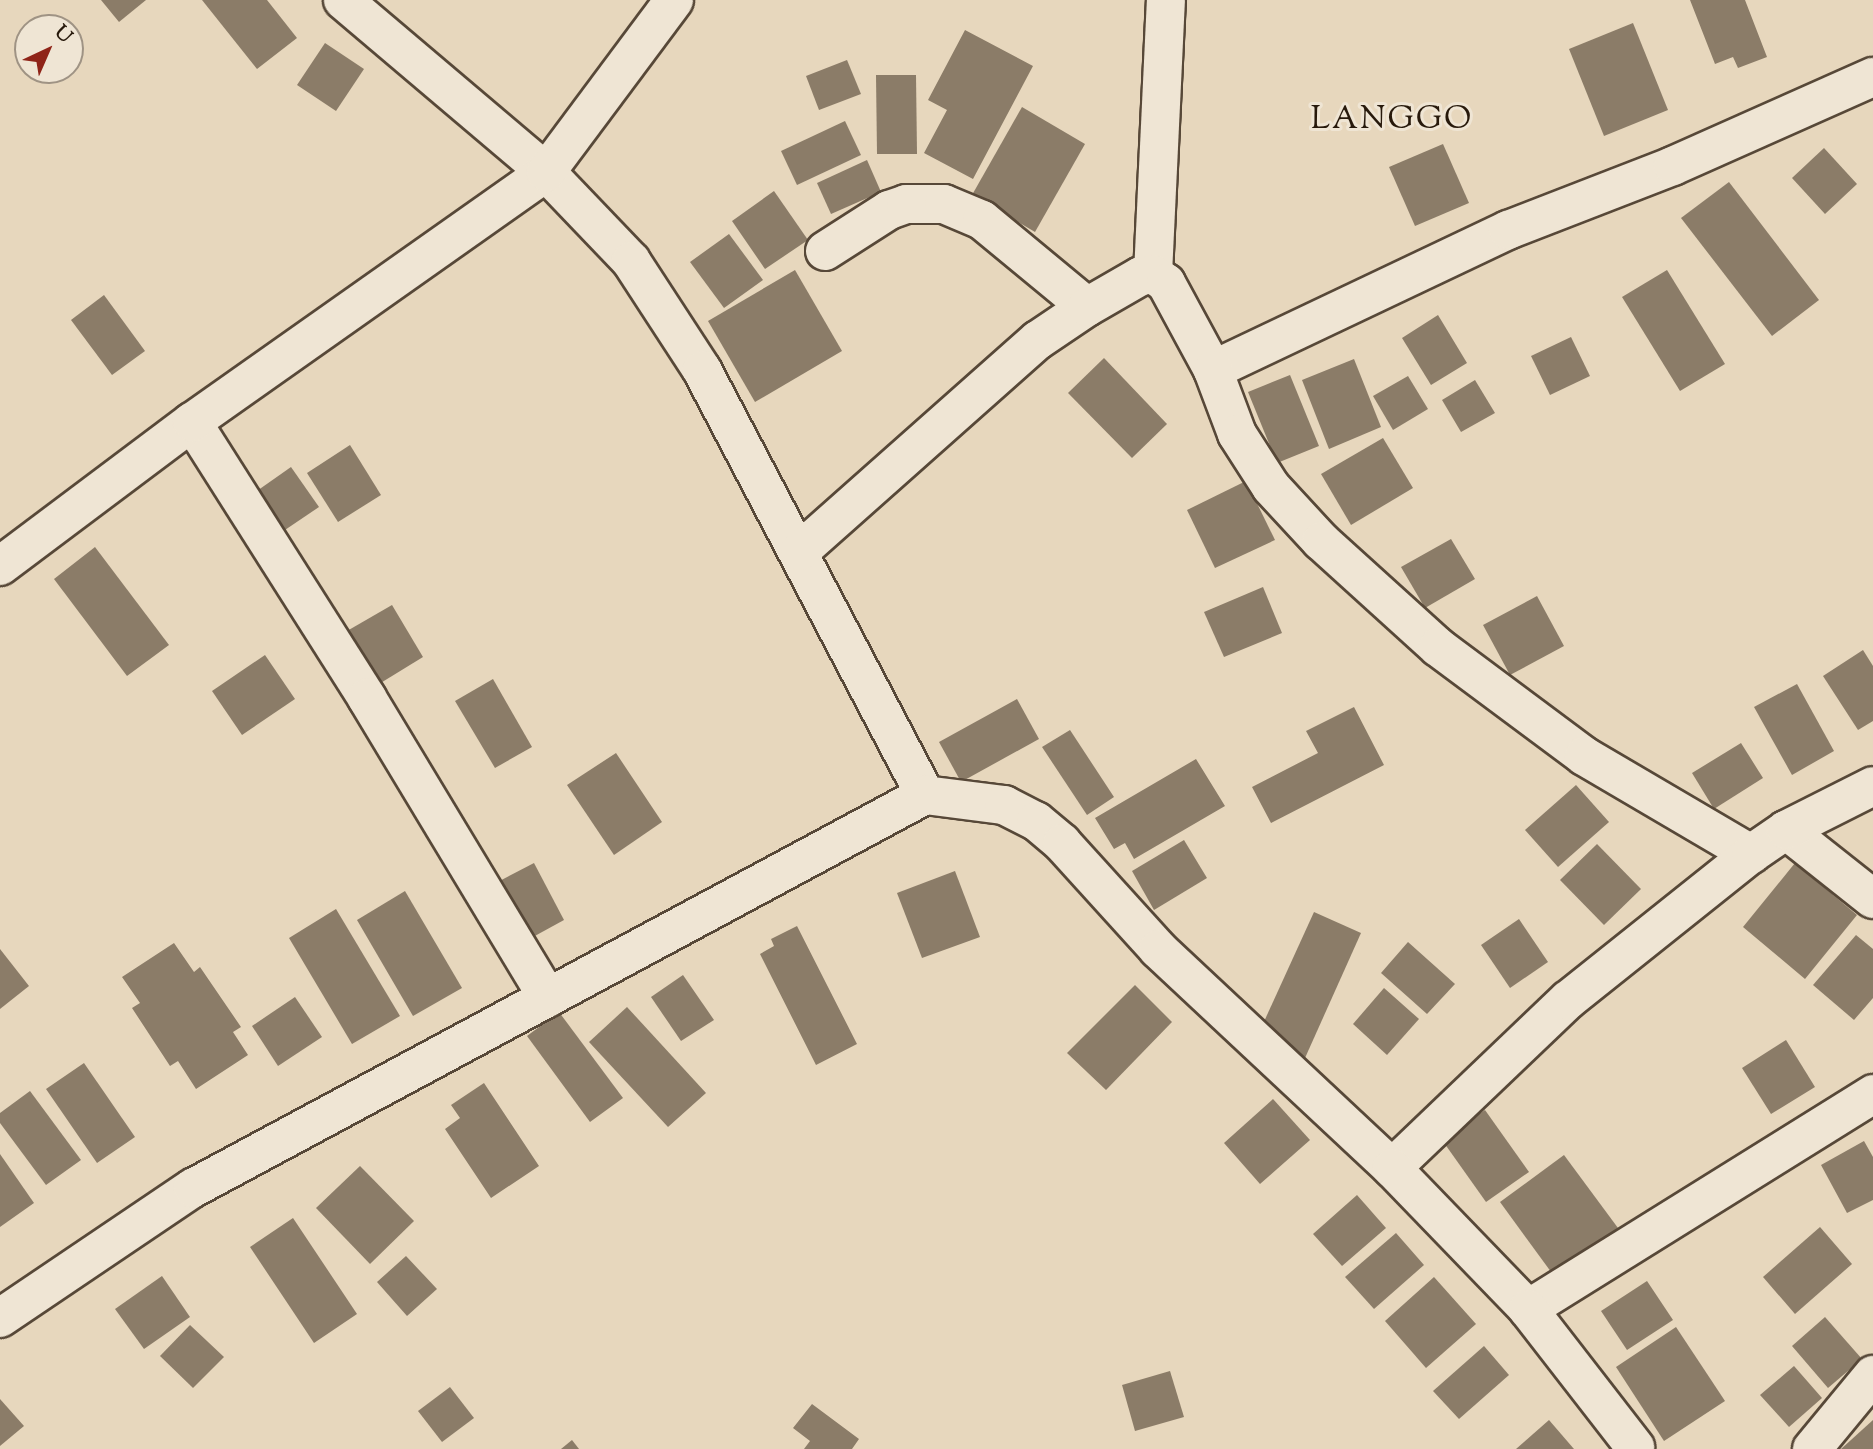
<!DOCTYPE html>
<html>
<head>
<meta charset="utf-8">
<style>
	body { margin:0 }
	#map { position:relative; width:1873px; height:1449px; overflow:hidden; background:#e7d7bd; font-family:"Sorts Mill Goudy",serif }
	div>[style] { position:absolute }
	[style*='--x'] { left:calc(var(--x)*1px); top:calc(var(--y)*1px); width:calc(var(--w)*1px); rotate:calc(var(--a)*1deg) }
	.building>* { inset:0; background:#8b7c68 }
	.roads { filter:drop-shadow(2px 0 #574838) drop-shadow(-2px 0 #574838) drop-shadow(0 2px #574838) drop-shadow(0 -2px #574838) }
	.minor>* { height:38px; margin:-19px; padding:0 19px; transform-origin:19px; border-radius:19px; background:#efe5d4 }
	span { translate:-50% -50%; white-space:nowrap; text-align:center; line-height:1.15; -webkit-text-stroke:6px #efe5d4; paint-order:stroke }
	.quarter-label { font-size:32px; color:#27190b; letter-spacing:2px }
	.north { position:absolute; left:14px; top:14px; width:70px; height:70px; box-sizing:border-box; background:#efe5d4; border:2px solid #9f9384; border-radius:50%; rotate:44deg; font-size:19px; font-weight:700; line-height:28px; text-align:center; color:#27190b }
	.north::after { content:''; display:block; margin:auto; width:24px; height:32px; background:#8f2418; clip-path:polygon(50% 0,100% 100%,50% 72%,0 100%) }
</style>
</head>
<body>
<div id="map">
	<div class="building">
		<div style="clip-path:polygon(101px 0,146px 0,119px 22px)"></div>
		<div style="clip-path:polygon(202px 0,267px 0,297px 38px,257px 69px)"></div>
		<div style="clip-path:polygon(1690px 0,1745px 0,1767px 57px,1738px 68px,1733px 57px,1715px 64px)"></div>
		<div style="clip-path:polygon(1633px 23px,1668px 110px,1604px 136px,1569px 49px)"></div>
		<div style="clip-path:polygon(965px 30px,1033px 66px,973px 179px,924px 153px,947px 110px,928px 100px)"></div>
		<div style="clip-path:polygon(325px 43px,364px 69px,336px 111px,297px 85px)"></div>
		<div style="clip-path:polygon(847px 60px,861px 94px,819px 110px,806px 76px)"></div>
		<div style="clip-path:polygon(876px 75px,916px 75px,917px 154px,877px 154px)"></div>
		<div style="clip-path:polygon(1022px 107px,1085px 144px,1035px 232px,972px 195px)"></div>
		<div style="clip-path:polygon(845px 121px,861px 155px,797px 185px,781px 151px)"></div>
		<div style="clip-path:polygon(1443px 144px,1469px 203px,1415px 226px,1389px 167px)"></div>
		<div style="clip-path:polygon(1824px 148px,1857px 184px,1825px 214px,1792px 178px)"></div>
		<div style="clip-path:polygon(867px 160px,881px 192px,831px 214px,817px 183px)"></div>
		<div style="clip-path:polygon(1729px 182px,1819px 300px,1772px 336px,1681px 218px)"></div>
		<div style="clip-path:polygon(774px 191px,808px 240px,765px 269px,732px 221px)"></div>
		<div style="clip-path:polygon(729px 234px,763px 280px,724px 308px,690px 262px)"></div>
		<div style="clip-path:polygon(795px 270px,842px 351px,755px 402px,708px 321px)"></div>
		<div style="clip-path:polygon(1667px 270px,1725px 364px,1680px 391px,1622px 297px)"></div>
		<div style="clip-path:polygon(104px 295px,145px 351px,112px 375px,71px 320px)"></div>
		<div style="clip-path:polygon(1438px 315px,1467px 363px,1431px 385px,1402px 338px)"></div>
		<div style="clip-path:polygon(1571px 337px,1590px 376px,1550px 395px,1531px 356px)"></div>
		<div style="clip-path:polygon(1104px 358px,1167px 424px,1132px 458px,1068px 393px)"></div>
		<div style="clip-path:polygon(1354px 359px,1381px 427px,1329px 449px,1302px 380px)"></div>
		<div style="clip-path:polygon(1290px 375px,1319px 446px,1277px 463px,1248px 392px)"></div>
		<div style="clip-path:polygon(1408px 376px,1428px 409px,1393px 430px,1373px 396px)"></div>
		<div style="clip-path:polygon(1475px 380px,1495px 413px,1461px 432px,1442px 400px)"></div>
		<div style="clip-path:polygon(1383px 438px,1413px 488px,1351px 525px,1321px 474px)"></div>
		<div style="clip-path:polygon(350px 445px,381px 495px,338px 522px,307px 473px)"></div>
		<div style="clip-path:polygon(291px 467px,319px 507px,279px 534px,251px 495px)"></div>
		<div style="clip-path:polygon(1246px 481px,1275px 540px,1215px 568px,1187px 510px)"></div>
		<div style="clip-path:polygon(1451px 539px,1475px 579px,1425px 608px,1401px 567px)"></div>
		<div style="clip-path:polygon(95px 547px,169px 645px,127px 676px,54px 579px)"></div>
		<div style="clip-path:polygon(1263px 587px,1282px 633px,1224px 657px,1204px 612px)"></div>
		<div style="clip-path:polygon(1537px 596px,1564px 646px,1510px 675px,1483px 625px)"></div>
		<div style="clip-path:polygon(392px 605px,423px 657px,379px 684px,347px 631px)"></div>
		<div style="clip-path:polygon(1863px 650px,1873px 666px,1873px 721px,1858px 730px,1823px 676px)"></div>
		<div style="clip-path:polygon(265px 655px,295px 699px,242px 735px,212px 691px)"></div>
		<div style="clip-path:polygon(493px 679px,532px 747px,495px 768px,455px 701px)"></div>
		<div style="clip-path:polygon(1797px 684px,1834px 751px,1792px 775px,1754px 707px)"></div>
		<div style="clip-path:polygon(1017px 699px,1039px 739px,961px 782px,939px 742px)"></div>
		<div style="clip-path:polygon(1354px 707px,1384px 765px,1271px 823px,1252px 787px,1318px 753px,1306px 731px)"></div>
		<div style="clip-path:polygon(1070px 730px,1114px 797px,1087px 815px,1042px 747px)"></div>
		<div style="clip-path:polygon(1741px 743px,1763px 778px,1714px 809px,1692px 773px)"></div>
		<div style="clip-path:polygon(616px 753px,662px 822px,614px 855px,567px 785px)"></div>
		<div style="clip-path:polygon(1196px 759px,1225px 806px,1134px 859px,1125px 843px,1114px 849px,1095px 818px)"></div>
		<div style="clip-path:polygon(1576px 785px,1609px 822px,1558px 867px,1525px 830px)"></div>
		<div style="clip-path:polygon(1184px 840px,1207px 878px,1154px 910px,1132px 871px)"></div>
		<div style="clip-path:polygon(1597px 844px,1641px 889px,1604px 925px,1560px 880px)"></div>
		<div style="clip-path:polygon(534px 863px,564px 920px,522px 943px,492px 885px)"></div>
		<div style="clip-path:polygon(1795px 863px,1857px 915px,1805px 979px,1743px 927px)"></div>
		<div style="clip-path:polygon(955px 871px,980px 937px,922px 958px,897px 893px)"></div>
		<div style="clip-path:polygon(405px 891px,462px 988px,413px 1016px,357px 920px)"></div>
		<div style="clip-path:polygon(336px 909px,400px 1016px,352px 1044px,289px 938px)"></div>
		<div style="clip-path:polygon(1314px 912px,1361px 933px,1305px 1058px,1257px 1037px)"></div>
		<div style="clip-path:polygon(1519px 919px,1548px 962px,1510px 988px,1481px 945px)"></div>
		<div style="clip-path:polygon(797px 926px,857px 1044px,816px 1065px,760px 954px,774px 946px,771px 939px)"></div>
		<div style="clip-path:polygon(1856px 935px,1873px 949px,1873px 998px,1854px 1020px,1813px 985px)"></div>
		<div style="clip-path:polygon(1408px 942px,1455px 984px,1427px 1014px,1381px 973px)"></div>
		<div style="clip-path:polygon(174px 943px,194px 972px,200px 967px,241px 1027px,233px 1032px,248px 1055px,196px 1089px,178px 1061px,170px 1066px,132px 1008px,140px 1003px,122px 977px)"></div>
		<div style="clip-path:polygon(0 949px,29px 986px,0 1009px)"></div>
		<div style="clip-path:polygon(683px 975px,714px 1020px,681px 1041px,651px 997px)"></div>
		<div style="clip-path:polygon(1135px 985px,1172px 1022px,1106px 1090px,1067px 1053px)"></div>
		<div style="clip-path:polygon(1384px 988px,1419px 1019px,1387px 1055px,1353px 1024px)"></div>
		<div style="clip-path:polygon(295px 997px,322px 1037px,278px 1066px,252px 1026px)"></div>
		<div style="clip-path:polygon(627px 1007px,706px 1093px,668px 1127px,589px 1042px)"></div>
		<div style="clip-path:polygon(559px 1012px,623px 1098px,590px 1122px,527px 1036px)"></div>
		<div style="clip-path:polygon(1786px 1040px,1815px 1087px,1771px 1114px,1742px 1068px)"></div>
		<div style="clip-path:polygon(84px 1063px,135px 1137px,97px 1163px,46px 1089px)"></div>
		<div style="clip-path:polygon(484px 1083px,539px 1166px,491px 1198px,445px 1129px,460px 1118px,451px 1105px)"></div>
		<div style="clip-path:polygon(30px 1091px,81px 1160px,46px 1185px,0 1123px,0 1113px)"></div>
		<div style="clip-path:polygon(1273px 1099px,1310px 1140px,1260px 1184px,1224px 1143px)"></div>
		<div style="clip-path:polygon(1485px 1110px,1529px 1172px,1486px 1202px,1442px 1140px)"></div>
		<div style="clip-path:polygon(1864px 1141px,1873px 1157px,1873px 1200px,1847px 1213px,1821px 1165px)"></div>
		<div style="clip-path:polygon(0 1154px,34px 1203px,0 1227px)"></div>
		<div style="clip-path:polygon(1564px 1155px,1618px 1228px,1554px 1276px,1500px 1202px)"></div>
		<div style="clip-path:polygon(360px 1166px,414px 1221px,370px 1264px,316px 1208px)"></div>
		<div style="clip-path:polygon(1357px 1195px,1386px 1228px,1342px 1266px,1313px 1234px)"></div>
		<div style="clip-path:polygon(293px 1218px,357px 1314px,314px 1343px,250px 1247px)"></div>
		<div style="clip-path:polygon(1820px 1227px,1852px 1264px,1795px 1314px,1763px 1277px)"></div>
		<div style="clip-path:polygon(1396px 1233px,1424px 1265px,1374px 1309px,1345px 1277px)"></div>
		<div style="clip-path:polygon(406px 1256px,437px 1289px,407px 1316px,377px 1282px)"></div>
		<div style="clip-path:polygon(162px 1276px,190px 1317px,144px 1349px,115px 1309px)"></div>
		<div style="clip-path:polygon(1434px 1277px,1476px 1324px,1426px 1368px,1385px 1321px)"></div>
		<div style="clip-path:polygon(1647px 1281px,1673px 1320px,1627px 1350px,1601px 1311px)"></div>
		<div style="clip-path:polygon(1825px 1317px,1862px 1359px,1828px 1388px,1792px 1346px)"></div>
		<div style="clip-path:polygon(190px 1325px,224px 1357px,193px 1388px,160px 1356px)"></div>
		<div style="clip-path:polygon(1676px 1327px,1725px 1401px,1664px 1441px,1616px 1367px)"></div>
		<div style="clip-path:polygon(1484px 1346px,1509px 1375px,1459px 1419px,1433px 1391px)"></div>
		<div style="clip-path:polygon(1794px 1366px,1822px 1398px,1789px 1427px,1760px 1395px)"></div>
		<div style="clip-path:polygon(1170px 1371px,1184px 1417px,1135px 1431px,1122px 1385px)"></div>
		<div style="clip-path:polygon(450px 1387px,474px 1418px,442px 1442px,418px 1411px)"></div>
		<div style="clip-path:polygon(0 1399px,24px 1426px,0 1446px)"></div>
		<div style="clip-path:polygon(812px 1404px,859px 1439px,852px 1449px,804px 1449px,810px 1441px,793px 1428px)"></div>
		<div style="clip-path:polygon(1549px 1420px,1574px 1449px,1516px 1449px)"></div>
		<div style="clip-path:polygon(1873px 1420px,1873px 1449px,1841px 1449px)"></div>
		<div style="clip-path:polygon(572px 1440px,579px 1449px,561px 1449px)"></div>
	</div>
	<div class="roads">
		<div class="minor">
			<div style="--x:343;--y:0;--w:266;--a:40.3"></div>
			<div style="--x:546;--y:172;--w:123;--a:46.3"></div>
			<div style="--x:631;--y:261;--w:130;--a:56.9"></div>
			<div style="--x:702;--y:370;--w:480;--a:62.3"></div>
			<div style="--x:825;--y:251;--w:76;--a:-32.6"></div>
			<div style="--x:889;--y:210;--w:18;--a:-19"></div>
			<div style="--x:906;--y:204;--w:38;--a:0"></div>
			<div style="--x:944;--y:204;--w:41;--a:22.8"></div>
			<div style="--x:982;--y:220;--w:136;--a:39.6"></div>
			<div style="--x:1153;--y:274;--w:274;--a:-87.3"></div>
			<div style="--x:1213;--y:370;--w:327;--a:-25.4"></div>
			<div style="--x:1508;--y:230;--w:177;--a:-21.2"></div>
			<div style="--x:1673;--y:166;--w:219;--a:-24"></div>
			<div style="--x:192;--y:422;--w:327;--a:57.6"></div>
			<div style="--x:367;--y:698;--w:350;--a:58.9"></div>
			<div style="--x:800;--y:551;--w:318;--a:-41.6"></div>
			<div style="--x:1038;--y:340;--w:59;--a:-34"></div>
			<div style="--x:1087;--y:307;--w:62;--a:-29.9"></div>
			<div style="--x:1141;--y:276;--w:12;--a:-9"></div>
			<div style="--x:1153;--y:274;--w:16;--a:35"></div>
			<div style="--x:1166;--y:283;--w:99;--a:61.6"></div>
			<div style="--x:1213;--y:370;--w:68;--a:69.4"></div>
			<div style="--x:1237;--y:434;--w:63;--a:57.3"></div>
			<div style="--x:1271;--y:487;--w:74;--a:47.2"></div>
			<div style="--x:1321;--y:541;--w:158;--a:42.2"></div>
			<div style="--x:1438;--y:647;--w:182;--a:36.7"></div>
			<div style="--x:1584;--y:756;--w:194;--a:30.4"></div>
			<div style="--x:0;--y:566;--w:240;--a:-36.9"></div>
			<div style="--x:192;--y:422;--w:433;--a:-35.2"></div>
			<div style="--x:546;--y:172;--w:214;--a:-53.3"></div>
			<div style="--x:1786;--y:830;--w:111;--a:38.4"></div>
			<div style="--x:1392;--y:1168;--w:243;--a:-43.7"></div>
			<div style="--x:1568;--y:1000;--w:234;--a:-38.6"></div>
			<div style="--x:1751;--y:854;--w:42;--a:-34.4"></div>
			<div style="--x:1786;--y:830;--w:97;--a:-26.8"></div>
			<div style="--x:1528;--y:1309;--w:407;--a:-31.9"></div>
			<div style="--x:0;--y:1318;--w:233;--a:-34"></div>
			<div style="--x:193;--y:1188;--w:831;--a:-28.23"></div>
			<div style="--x:925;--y:795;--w:80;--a:7.2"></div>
			<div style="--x:1004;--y:805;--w:36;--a:27"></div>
			<div style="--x:1036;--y:821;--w:34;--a:40"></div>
			<div style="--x:1062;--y:843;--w:143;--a:47.8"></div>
			<div style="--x:1158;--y:949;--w:320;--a:43.1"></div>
			<div style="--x:1392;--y:1168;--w:196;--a:46"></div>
			<div style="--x:1528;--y:1309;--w:175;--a:52.2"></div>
			<div style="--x:1812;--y:1449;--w:96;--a:-50.5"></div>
		</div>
	</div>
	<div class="quarter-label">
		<span style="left:1392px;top:120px">LANGGO</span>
	</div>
	<div class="north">U</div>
</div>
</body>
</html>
